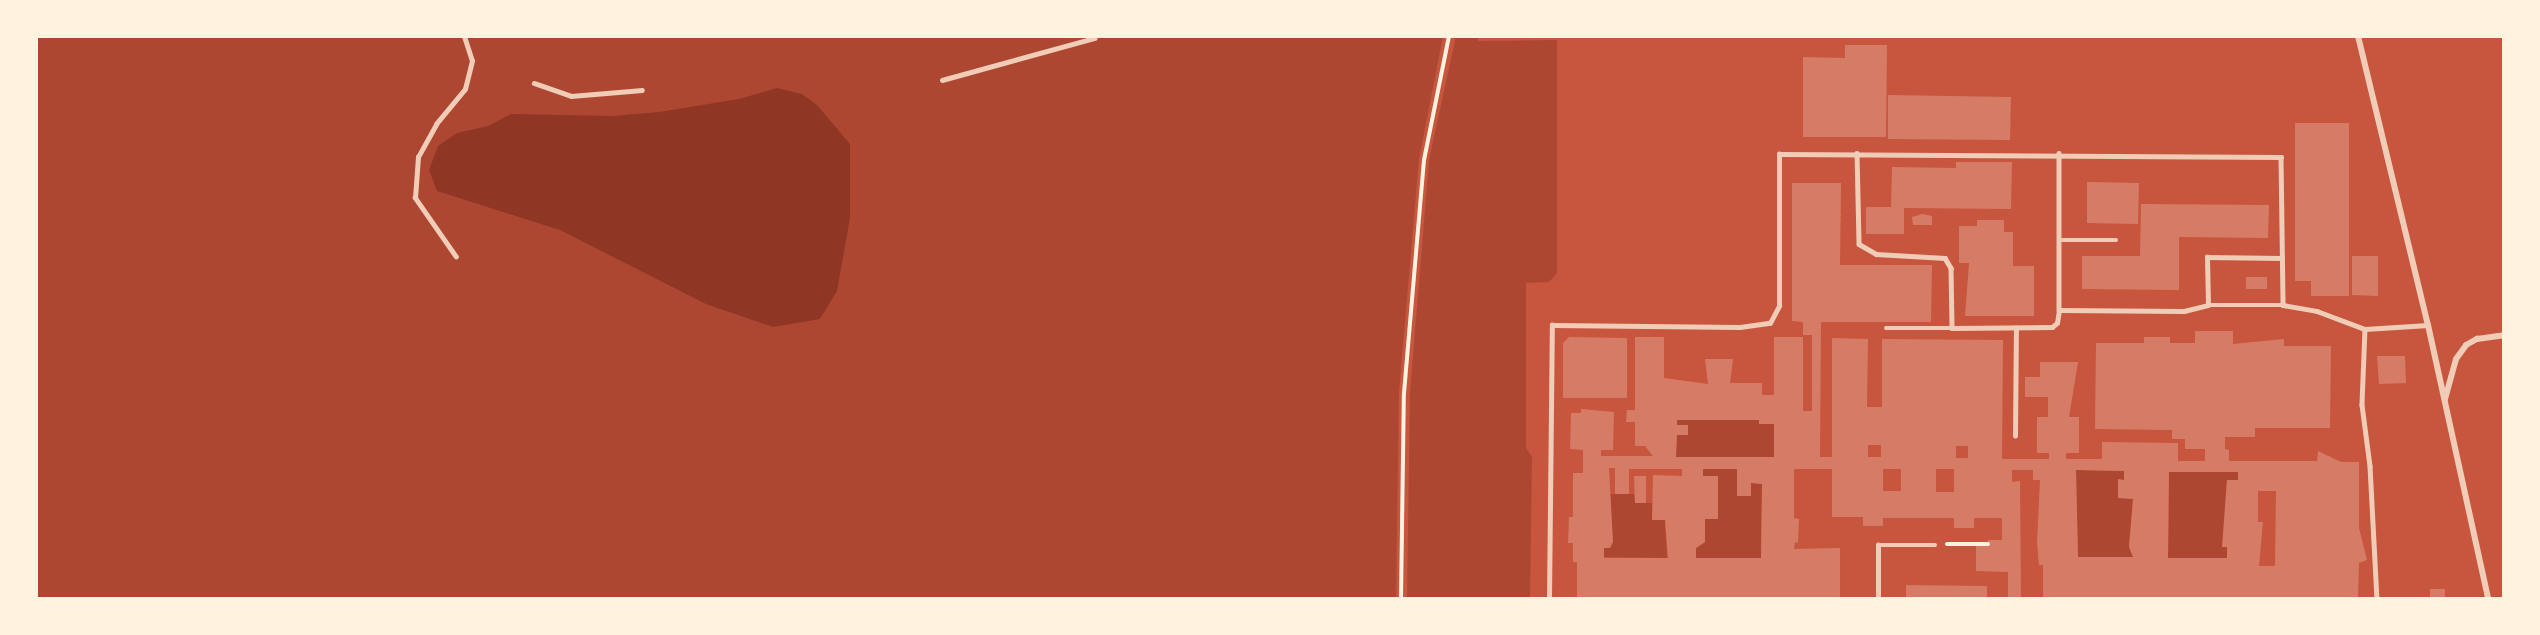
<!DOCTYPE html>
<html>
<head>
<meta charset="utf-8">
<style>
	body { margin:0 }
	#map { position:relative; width:2540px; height:635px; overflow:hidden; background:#c8553d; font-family:Mulish,sans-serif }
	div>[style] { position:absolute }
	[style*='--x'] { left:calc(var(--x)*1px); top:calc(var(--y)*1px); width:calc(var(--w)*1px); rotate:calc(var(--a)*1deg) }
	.green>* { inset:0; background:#ae4732 }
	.water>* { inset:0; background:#8f3625 }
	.building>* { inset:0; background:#d67c66 }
	.path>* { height:4px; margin:-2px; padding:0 2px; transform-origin:2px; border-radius:2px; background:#fff3e0 }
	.service>* { height:4.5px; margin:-2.25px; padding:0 2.25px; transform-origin:2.25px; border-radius:2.25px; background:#f1ccb7 }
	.minor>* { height:6px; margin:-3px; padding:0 3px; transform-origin:3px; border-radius:3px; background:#f1ccb7 }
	span { translate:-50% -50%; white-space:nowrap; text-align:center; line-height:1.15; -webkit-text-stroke:4.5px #fff3e0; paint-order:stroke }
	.frame { position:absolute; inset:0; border:38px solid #fff3e0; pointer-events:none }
</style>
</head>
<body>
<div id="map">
	<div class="green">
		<div style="clip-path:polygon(36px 36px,1443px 36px,1419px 159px,1399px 392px,1396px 599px,36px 599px)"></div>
		<div style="clip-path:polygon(1456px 36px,1478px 36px,1478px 41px,1557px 40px,1557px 273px,1549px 282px,1526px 283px,1526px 448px,1532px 457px,1530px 599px,1407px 599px,1410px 393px,1429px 160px)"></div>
		<div style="clip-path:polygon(1677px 420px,1759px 420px,1774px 424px,1774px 457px,1676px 457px)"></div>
		<div style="clip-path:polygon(1703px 469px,1737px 469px,1737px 496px,1751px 496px,1751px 483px,1762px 484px,1761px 558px,1696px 558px,1696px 548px,1705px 542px,1705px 519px,1718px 476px,1703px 476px)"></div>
		<div style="clip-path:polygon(2076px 470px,2124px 471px,2124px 480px,2118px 480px,2118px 498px,2133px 499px,2129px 546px,2133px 557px,2078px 557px)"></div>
		<div style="clip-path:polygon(2169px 472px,2238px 472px,2238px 480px,2227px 480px,2223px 546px,2227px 547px,2227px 558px,2168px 558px)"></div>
		<div style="clip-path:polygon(1609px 494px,1634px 494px,1635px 503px,1653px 503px,1653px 520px,1665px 520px,1667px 558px,1604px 557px,1604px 548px,1613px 541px)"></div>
	</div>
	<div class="water">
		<div style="clip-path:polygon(777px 88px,802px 94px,817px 105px,850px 144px,850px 218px,837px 291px,820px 319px,773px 327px,706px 304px,560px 230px,437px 191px,429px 170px,438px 146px,457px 133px,488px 126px,511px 114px,613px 116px,659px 112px,739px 99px)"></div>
	</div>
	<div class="building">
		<div style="clip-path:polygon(1845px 45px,1887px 45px,1886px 137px,1803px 137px,1803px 57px,1845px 58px)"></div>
		<div style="clip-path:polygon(1888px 95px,2011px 97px,2010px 140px,1888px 139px)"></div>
		<div style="clip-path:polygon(2295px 123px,2349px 123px,2349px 296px,2311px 296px,2311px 281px,2295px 281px)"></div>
		<div style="clip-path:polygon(1956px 162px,2012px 162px,2011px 209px,1904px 208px,1904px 234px,1866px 234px,1866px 207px,1891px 207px,1892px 167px,1956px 168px)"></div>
		<div style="clip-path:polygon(2087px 182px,2139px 183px,2138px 224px,2087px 223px)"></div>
		<div style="clip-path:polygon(evenodd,1792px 183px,1841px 183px,1840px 265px,1932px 265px,1931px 322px,1821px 322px,1820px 457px,1832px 457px,1832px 338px,1868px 339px,1867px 407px,1882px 407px,1882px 339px,2003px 340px,2002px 459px,2049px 459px,2049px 453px,2037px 453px,2037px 417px,2048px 417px,2048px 397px,2025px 397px,2025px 377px,2040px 377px,2040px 362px,2078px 362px,2069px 417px,2079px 417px,2079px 453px,2066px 453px,2066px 459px,2102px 459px,2102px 442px,2178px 443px,2178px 461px,2205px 461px,2205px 449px,2185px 449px,2185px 439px,2172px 439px,2172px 430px,2095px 429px,2096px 343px,2144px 343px,2144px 337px,2170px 337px,2170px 343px,2195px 343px,2195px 331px,2233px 331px,2233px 344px,2284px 339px,2284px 346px,2331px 346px,2330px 428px,2255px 428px,2255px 437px,2225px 437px,2225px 449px,2229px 450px,2229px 461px,2317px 461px,2318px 451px,2341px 462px,2359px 462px,2359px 528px,2367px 560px,2359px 563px,2358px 599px,2043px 599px,2043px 565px,2039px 565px,2037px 543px,2040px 480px,2033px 480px,2033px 470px,2012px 470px,2012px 482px,2020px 481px,2021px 599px,2008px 599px,2008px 572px,1976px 571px,1976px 546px,1988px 546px,1988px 540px,2002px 540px,2002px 518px,1974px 518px,1974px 528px,1954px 528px,1954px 518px,1883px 518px,1883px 526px,1863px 526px,1863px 517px,1832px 517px,1832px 469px,1794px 469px,1794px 518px,1799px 519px,1798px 543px,1795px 542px,1794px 549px,1840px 548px,1840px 599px,1577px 599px,1577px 562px,1573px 562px,1573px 543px,1568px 543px,1569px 517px,1573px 517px,1573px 473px,1583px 473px,1583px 450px,1570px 449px,1571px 413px,1581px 413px,1581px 409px,1614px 412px,1613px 450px,1601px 450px,1601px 456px,1653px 456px,1645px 446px,1635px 446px,1635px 422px,1626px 422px,1627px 410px,1635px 410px,1635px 337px,1664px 337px,1664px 378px,1708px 384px,1705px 359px,1733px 359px,1730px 383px,1762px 383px,1762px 395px,1774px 395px,1774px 337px,1803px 337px,1803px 411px,1812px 411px,1812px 335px,1803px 335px,1803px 322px,1792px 321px,1792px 183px,1677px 420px,1759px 420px,1759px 424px,1774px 424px,1774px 457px,1676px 457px,1677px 435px,1688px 435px,1688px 425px,1677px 425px,1677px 420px,1792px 183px,1868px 445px,1881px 445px,1881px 457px,1868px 457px,1868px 445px,1792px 183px,1956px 446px,1968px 446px,1968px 458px,1956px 458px,1956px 446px,1792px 183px,1609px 468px,1615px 468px,1615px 494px,1629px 494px,1629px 469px,1682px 469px,1682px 476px,1653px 475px,1652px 520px,1665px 520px,1668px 558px,1604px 558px,1604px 548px,1610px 548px,1613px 542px,1609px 468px,1792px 183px,1703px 469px,1737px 469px,1737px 496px,1751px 496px,1751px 483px,1762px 484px,1761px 558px,1696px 558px,1696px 548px,1705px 542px,1705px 519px,1718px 519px,1718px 476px,1703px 476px,1703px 469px,1792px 183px,1883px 469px,1901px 469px,1901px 491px,1883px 491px,1883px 469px,1792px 183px,1936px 469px,1954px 469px,1954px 492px,1936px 492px,1936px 469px,1792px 183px,2076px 470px,2124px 471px,2124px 480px,2118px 479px,2118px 498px,2133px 499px,2129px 547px,2133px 557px,2078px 557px,2076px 470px,1792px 183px,2169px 472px,2238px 472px,2238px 480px,2227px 480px,2222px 547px,2227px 547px,2227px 558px,2168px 558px,2169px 472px,1792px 183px,2258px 491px,2276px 491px,2275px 566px,2259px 566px,2263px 522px,2258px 522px,2258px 491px)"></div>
		<div style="clip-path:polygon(2141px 204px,2269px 205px,2268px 238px,2179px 237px,2179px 290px,2082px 289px,2082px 256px,2140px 256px)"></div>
		<div style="clip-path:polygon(1922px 214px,1932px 216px,1932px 225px,1913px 225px,1912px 217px)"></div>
		<div style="clip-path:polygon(1977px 220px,2004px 220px,2004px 232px,2013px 232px,2013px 266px,2034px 266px,2034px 316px,1965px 316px,1969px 263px,1959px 263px,1959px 226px,1977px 226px)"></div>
		<div style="clip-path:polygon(2352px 256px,2378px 256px,2378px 296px,2352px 295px)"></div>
		<div style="clip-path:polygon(2246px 277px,2267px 277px,2267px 289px,2246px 289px)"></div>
		<div style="clip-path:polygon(1569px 337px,1627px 338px,1627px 398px,1563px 398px,1563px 343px)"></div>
		<div style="clip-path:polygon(2377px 356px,2405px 356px,2406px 383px,2379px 384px)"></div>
		<div style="clip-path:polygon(1634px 476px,1646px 476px,1646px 503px,1635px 503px)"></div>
		<div style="clip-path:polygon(1906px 585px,1987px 586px,1987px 599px,1906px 599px)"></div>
		<div style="clip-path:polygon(2430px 589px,2445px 589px,2445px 599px,2430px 599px)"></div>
	</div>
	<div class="path">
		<div style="--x:1947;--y:544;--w:41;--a:0"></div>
		<div style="--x:1401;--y:599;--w:206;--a:-89.2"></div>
		<div style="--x:1404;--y:393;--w:234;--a:-85.1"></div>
		<div style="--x:1424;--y:160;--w:126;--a:-78.6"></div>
	</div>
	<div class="service">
		<div style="--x:942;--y:80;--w:158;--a:-15.4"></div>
		<div style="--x:534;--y:83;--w:39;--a:19"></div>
		<div style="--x:571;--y:96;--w:71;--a:-4.8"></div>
		<div style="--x:1857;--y:153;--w:91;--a:88.7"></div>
		<div style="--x:1859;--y:244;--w:20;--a:30"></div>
		<div style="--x:1876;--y:254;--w:69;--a:3.3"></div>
		<div style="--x:1945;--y:258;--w:12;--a:59"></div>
		<div style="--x:1951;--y:268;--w:60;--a:89"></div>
		<div style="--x:1952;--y:328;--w:100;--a:-0.6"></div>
		<div style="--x:2052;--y:327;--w:6;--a:-39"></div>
		<div style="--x:2057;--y:323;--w:13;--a:-81"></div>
		<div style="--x:2059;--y:153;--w:157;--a:90"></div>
		<div style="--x:2059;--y:310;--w:125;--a:0.5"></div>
		<div style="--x:2184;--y:311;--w:25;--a:-14"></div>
		<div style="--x:2208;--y:305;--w:75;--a:0"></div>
		<div style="--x:2283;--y:305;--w:35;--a:10"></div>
		<div style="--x:2317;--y:311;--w:51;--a:20.6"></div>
		<div style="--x:2365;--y:329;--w:63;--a:-3.6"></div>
		<div style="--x:2059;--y:240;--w:57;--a:0"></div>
		<div style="--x:456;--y:257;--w:72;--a:-124.8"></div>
		<div style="--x:415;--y:198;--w:41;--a:-85.8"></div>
		<div style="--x:418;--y:157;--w:38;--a:-61"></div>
		<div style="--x:436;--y:124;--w:45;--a:-50.4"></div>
		<div style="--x:465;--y:89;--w:29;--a:-76"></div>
		<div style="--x:472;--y:61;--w:26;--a:-108"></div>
		<div style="--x:2208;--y:305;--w:48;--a:-91.2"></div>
		<div style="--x:2207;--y:257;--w:75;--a:0.8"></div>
		<div style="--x:1886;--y:328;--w:66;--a:0"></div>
		<div style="--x:2365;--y:329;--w:76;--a:92.3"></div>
		<div style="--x:2362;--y:405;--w:62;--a:82.5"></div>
		<div style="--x:2370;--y:466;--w:133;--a:87"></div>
		<div style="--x:2015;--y:436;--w:108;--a:-89.5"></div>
		<div style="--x:1549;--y:599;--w:274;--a:-89.4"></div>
		<div style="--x:1552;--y:325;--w:188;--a:0.6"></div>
		<div style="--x:1740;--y:327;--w:30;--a:-8"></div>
		<div style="--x:1770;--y:323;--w:19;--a:-62"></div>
		<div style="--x:1779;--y:306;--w:152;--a:-90"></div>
		<div style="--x:1779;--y:154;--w:502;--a:0.34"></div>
		<div style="--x:2281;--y:157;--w:148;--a:89.2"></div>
		<div style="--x:1878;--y:599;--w:54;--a:-90"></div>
		<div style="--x:1878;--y:545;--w:57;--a:0"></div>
	</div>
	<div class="minor">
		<div style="--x:2358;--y:36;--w:297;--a:76.4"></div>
		<div style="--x:2428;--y:325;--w:280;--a:77.6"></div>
		<div style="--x:2445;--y:399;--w:41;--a:-74.6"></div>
		<div style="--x:2456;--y:359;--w:17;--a:-54"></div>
		<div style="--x:2466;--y:345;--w:13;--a:-29"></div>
		<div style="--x:2477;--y:339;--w:27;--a:-8"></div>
	</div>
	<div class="frame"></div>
</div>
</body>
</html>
